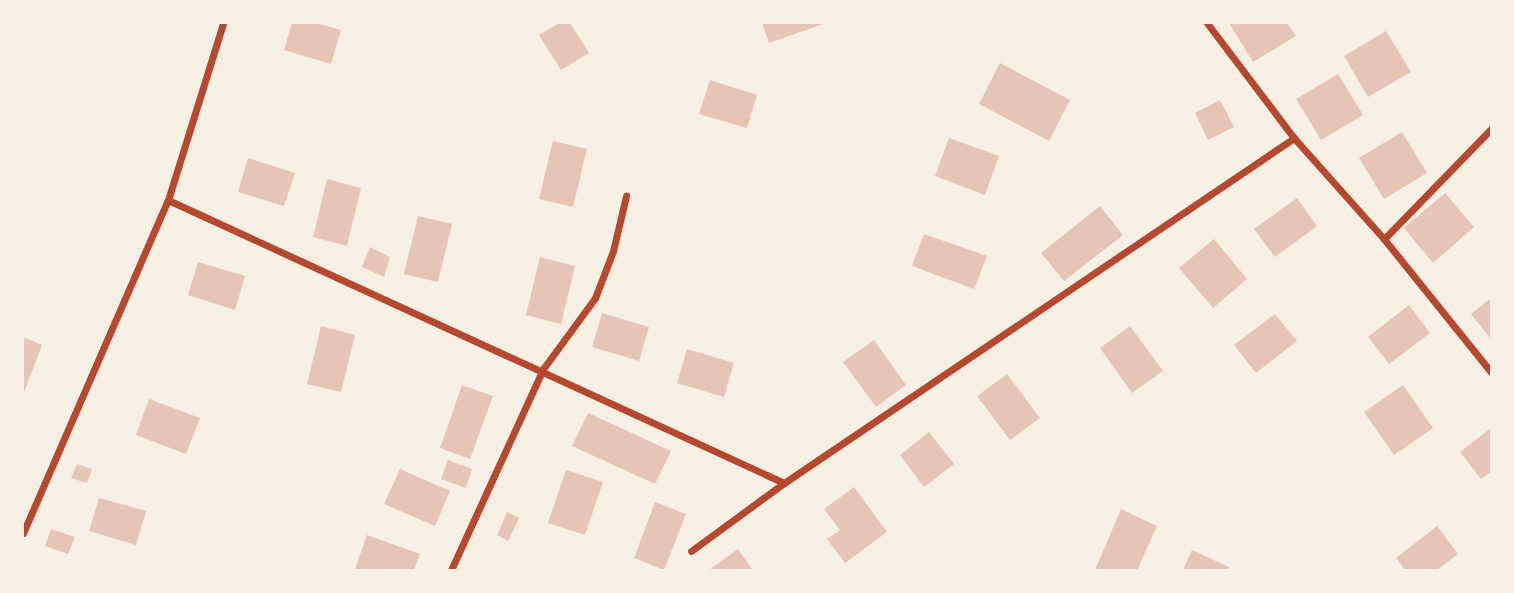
<!DOCTYPE html>
<html>
<head>
<meta charset="utf-8">
<style>
	body { margin:0 }
	#map { position:relative; width:1514px; height:593px; overflow:hidden; background:#f6efe4; font-family:"IBM Plex Sans",sans-serif }
	div>[style] { position:absolute }
	[style*='--x'] { left:calc(var(--x)*1px); top:calc(var(--y)*1px); width:calc(var(--w)*1px); rotate:calc(var(--a)*1deg) }
	.building>* { inset:0; background:#e6c5b7 }
	.minor>* { height:7px; margin:-3.5px; padding:0 3.5px; transform-origin:3.5px; border-radius:3.5px; background:#b5482f }
	span { translate:-50% -50%; white-space:nowrap; text-align:center; line-height:1.15; -webkit-text-stroke:5px #f6efe4; paint-order:stroke }
	.frame { position:absolute; inset:0; border:24px solid #f6efe4; pointer-events:none }
</style>
</head>
<body>
<div id="map">
	<div class="building">
		<div style="clip-path:polygon(292px 23px,316px 23px,341px 30px,331px 64px,284px 50px)"></div>
		<div style="clip-path:polygon(559px 23px,570px 23px,589px 53px,561px 70px,539px 35px)"></div>
		<div style="clip-path:polygon(762px 23px,826px 23px,769px 43px)"></div>
		<div style="clip-path:polygon(1229px 23px,1287px 23px,1296px 36px,1253px 62px)"></div>
		<div style="clip-path:polygon(1386px 31px,1411px 72px,1368px 97px,1344px 56px)"></div>
		<div style="clip-path:polygon(1000px 63px,1070px 100px,1049px 141px,979px 104px)"></div>
		<div style="clip-path:polygon(1338px 74px,1363px 115px,1321px 140px,1296px 99px)"></div>
		<div style="clip-path:polygon(710px 80px,757px 95px,747px 128px,699px 114px)"></div>
		<div style="clip-path:polygon(1220px 100px,1234px 127px,1208px 140px,1195px 113px)"></div>
		<div style="clip-path:polygon(1402px 132px,1427px 173px,1384px 199px,1359px 158px)"></div>
		<div style="clip-path:polygon(949px 138px,999px 156px,985px 195px,935px 176px)"></div>
		<div style="clip-path:polygon(553px 141px,587px 149px,573px 207px,539px 199px)"></div>
		<div style="clip-path:polygon(248px 158px,295px 173px,284px 206px,238px 192px)"></div>
		<div style="clip-path:polygon(327px 179px,361px 188px,347px 246px,313px 237px)"></div>
		<div style="clip-path:polygon(1445px 193px,1474px 227px,1433px 263px,1404px 228px)"></div>
		<div style="clip-path:polygon(1297px 198px,1317px 226px,1275px 257px,1254px 229px)"></div>
		<div style="clip-path:polygon(1100px 206px,1123px 235px,1064px 281px,1041px 253px)"></div>
		<div style="clip-path:polygon(418px 216px,452px 224px,438px 282px,404px 274px)"></div>
		<div style="clip-path:polygon(924px 234px,987px 256px,974px 289px,912px 266px)"></div>
		<div style="clip-path:polygon(1214px 239px,1247px 279px,1213px 308px,1179px 268px)"></div>
		<div style="clip-path:polygon(370px 247px,390px 257px,384px 277px,362px 267px)"></div>
		<div style="clip-path:polygon(540px 257px,575px 266px,561px 324px,526px 315px)"></div>
		<div style="clip-path:polygon(198px 262px,245px 276px,235px 310px,188px 295px)"></div>
		<div style="clip-path:polygon(1491px 298px,1491px 339px,1471px 314px)"></div>
		<div style="clip-path:polygon(1409px 305px,1430px 333px,1389px 364px,1368px 337px)"></div>
		<div style="clip-path:polygon(602px 313px,649px 327px,639px 361px,592px 347px)"></div>
		<div style="clip-path:polygon(1275px 314px,1297px 341px,1256px 373px,1234px 345px)"></div>
		<div style="clip-path:polygon(321px 326px,355px 335px,341px 392px,307px 384px)"></div>
		<div style="clip-path:polygon(1130px 326px,1163px 371px,1132px 393px,1100px 348px)"></div>
		<div style="clip-path:polygon(23px 337px,42px 345px,23px 395px)"></div>
		<div style="clip-path:polygon(874px 340px,906px 385px,876px 407px,843px 362px)"></div>
		<div style="clip-path:polygon(687px 349px,734px 363px,724px 397px,677px 383px)"></div>
		<div style="clip-path:polygon(1007px 374px,1040px 418px,1010px 440px,977px 396px)"></div>
		<div style="clip-path:polygon(462px 385px,493px 396px,470px 459px,440px 448px)"></div>
		<div style="clip-path:polygon(1403px 385px,1433px 428px,1394px 455px,1364px 412px)"></div>
		<div style="clip-path:polygon(149px 399px,200px 418px,186px 454px,136px 435px)"></div>
		<div style="clip-path:polygon(588px 413px,671px 451px,655px 484px,572px 446px)"></div>
		<div style="clip-path:polygon(1491px 428px,1491px 472px,1481px 479px,1460px 452px)"></div>
		<div style="clip-path:polygon(929px 432px,954px 464px,924px 487px,900px 455px)"></div>
		<div style="clip-path:polygon(448px 460px,472px 469px,466px 488px,441px 479px)"></div>
		<div style="clip-path:polygon(77px 464px,92px 469px,87px 483px,71px 478px)"></div>
		<div style="clip-path:polygon(400px 469px,450px 491px,435px 526px,384px 504px)"></div>
		<div style="clip-path:polygon(566px 470px,603px 482px,585px 535px,548px 523px)"></div>
		<div style="clip-path:polygon(854px 487px,887px 532px,845px 563px,827px 539px,840px 530px,824px 509px)"></div>
		<div style="clip-path:polygon(99px 498px,146px 511px,136px 545px,89px 531px)"></div>
		<div style="clip-path:polygon(655px 502px,686px 514px,664px 570px,634px 558px)"></div>
		<div style="clip-path:polygon(1121px 509px,1157px 526px,1137px 570px,1095px 570px)"></div>
		<div style="clip-path:polygon(507px 512px,519px 518px,508px 541px,497px 535px)"></div>
		<div style="clip-path:polygon(1437px 526px,1458px 554px,1437px 570px,1405px 570px,1396px 558px)"></div>
		<div style="clip-path:polygon(51px 529px,75px 537px,68px 554px,45px 546px)"></div>
		<div style="clip-path:polygon(367px 535px,420px 554px,414px 570px,355px 569px)"></div>
		<div style="clip-path:polygon(738px 549px,753px 570px,709px 570px)"></div>
		<div style="clip-path:polygon(1192px 550px,1229px 567px,1227px 570px,1183px 570px)"></div>
	</div>
	<div class="minor">
		<div style="--x:1207;--y:23;--w:144;--a:52.9"></div>
		<div style="--x:1294;--y:138;--w:135;--a:48.3"></div>
		<div style="--x:1384;--y:239;--w:171;--a:51.2"></div>
		<div style="--x:168;--y:200;--w:678;--a:24.67"></div>
		<div style="--x:1384;--y:239;--w:153;--a:-45.8"></div>
		<div style="--x:23;--y:533;--w:363;--a:-66.5"></div>
		<div style="--x:168;--y:200;--w:185;--a:-72.7"></div>
		<div style="--x:691;--y:551;--w:115;--a:-36.2"></div>
		<div style="--x:784;--y:483;--w:616;--a:-34.08"></div>
		<div style="--x:451;--y:570;--w:221;--a:-65.4"></div>
		<div style="--x:543;--y:369;--w:88;--a:-53.8"></div>
		<div style="--x:595;--y:298;--w:50;--a:-69"></div>
		<div style="--x:613;--y:251;--w:57;--a:-76.7"></div>
	</div>
	<div class="frame"></div>
</div>
</body>
</html>
